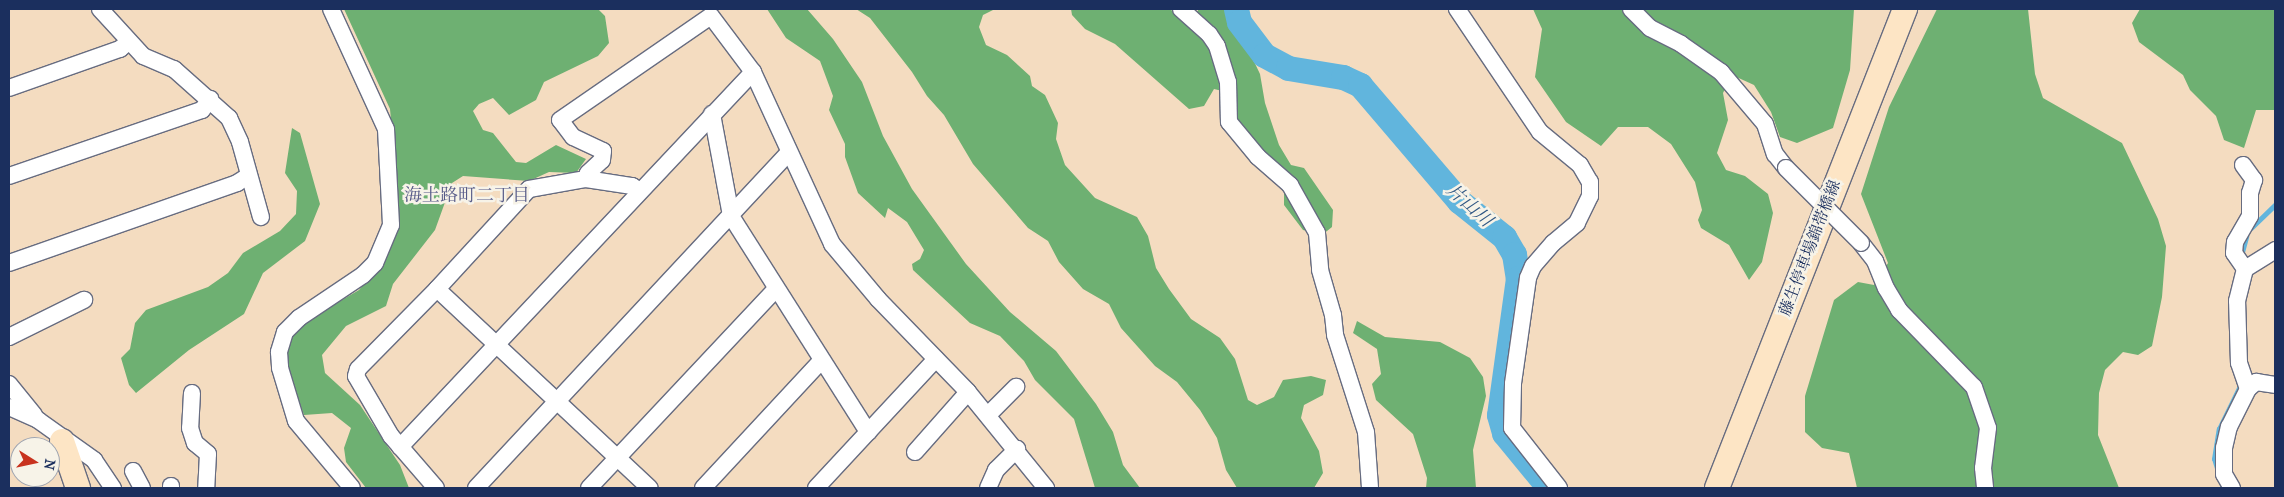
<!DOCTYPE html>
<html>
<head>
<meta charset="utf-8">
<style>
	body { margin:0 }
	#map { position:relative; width:2284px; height:497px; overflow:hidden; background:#f4dcc0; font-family:"IM FELL French Canon","Noto Serif JP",serif }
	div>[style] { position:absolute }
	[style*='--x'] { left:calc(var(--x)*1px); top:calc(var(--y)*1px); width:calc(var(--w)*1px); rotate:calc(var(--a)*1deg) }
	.forest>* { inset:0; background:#6eb072 }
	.stream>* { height:4.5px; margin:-2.25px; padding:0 2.25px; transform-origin:2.25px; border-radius:2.25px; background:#61b5dd }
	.river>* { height:25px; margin:-12.5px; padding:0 12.5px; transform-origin:12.5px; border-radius:12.5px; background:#61b5dd }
	.roads { filter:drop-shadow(1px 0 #676c80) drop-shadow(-1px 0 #676c80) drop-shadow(0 1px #676c80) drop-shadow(0 -1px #676c80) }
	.street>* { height:16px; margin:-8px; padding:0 8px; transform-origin:8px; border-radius:8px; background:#fff }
	.secondary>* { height:24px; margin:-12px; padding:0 12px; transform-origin:12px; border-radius:12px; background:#fde5c5 }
	.bridges { filter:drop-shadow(1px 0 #676c80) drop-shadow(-1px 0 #676c80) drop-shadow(0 1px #676c80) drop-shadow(0 -1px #676c80) }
	.street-bridge>* { height:16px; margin:-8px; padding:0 8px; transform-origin:8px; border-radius:8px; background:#fff }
	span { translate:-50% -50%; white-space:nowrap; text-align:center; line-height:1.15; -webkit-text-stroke:5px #f7f3e8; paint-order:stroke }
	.street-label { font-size:16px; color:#1b2f5e }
	.neighbourhood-label { font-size:18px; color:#575b88 }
	.water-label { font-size:18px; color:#305784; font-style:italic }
	.frame { position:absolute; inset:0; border:10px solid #1b2f5e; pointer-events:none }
	.north { position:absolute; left:10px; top:437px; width:50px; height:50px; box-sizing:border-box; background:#f7f3e8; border:1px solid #9fa5b1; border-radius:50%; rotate:100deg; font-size:14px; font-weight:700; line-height:20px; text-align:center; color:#1b2f5e }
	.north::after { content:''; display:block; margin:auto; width:18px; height:22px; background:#c8321e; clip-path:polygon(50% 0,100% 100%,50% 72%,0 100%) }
</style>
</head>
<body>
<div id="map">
	<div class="forest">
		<div style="clip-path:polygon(344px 9px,598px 9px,605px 16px,609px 43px,598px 56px,544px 82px,536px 100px,509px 115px,493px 98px,479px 104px,473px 111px,483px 130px,493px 133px,516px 162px,526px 163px,556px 145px,586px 159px,576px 173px,549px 172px,529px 181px,463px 176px,452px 183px,435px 230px,393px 284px,386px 306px,346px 326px,322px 355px,325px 373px,360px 405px,400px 465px,409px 488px,366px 488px,346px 462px,344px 448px,351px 428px,332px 413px,304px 415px,287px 368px,288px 342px,301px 324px,359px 290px,382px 261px,393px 235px,399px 205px,390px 109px)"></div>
		<div style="clip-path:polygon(767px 9px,807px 9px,833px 39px,862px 82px,883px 136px,912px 189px,966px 264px,1010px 312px,1056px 351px,1096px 404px,1113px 432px,1123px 465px,1140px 488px,1095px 488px,1074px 419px,1035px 380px,1024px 361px,1000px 336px,970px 323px,913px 270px,912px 264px,920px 259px,924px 250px,907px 222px,888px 208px,885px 218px,858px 193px,845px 157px,845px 144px,829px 110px,833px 96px,820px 61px,786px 38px)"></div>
		<div style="clip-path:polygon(856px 9px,995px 9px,983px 15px,979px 27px,986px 45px,1007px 55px,1030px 76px,1032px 86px,1045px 95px,1058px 123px,1056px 139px,1065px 165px,1095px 198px,1137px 217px,1148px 236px,1156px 268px,1169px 289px,1191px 319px,1220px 338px,1235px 359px,1248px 400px,1257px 405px,1274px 397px,1283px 380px,1311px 376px,1326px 380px,1323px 395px,1304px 405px,1301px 418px,1319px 451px,1323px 473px,1314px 488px,1237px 488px,1226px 470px,1217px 438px,1200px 410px,1177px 382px,1155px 366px,1121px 328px,1109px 304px,1083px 289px,1059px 262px,1048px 241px,1028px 228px,973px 164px,944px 115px,927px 96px,912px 72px,870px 18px)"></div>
		<div style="clip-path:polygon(1071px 9px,1170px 9px,1188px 24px,1199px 9px,1229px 9px,1260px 74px,1265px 103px,1279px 145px,1291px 165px,1304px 168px,1333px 210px,1332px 227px,1322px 235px,1303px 230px,1284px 205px,1284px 191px,1274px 165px,1235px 116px,1235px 94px,1214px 89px,1204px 106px,1189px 109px,1115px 44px,1085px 29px,1072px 15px)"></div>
		<div style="clip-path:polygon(1533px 9px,1854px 9px,1850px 70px,1833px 128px,1797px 143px,1780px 137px,1771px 112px,1754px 85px,1732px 75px,1723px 93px,1728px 120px,1717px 153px,1726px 170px,1745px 176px,1768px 194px,1773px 213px,1762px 262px,1749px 280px,1729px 245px,1701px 228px,1698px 220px,1702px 210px,1695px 182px,1671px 144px,1648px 127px,1618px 127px,1601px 146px,1566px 122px,1535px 77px,1542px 29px)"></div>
		<div style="clip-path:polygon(1937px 9px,2028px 9px,2035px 74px,2043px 98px,2122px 143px,2158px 219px,2166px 246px,2162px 297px,2152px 346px,2138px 355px,2123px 352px,2105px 370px,2099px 393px,2098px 435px,2119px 488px,1857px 488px,1849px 453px,1822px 448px,1805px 432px,1805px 396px,1834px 300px,1858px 282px,1874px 285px,1888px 263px,1861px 194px,1889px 107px)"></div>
		<div style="clip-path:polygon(2140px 9px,2275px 9px,2275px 110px,2256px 110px,2244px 148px,2224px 140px,2216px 116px,2190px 90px,2183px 75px,2139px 42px,2132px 23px)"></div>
		<div style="clip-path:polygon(292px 128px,300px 133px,320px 204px,305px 241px,263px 273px,244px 314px,189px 350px,136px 393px,129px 385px,121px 358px,130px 349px,135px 323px,146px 310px,208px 287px,228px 273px,243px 253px,280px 231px,296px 214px,297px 191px,285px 173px)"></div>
		<div style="clip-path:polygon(1357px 321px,1385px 337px,1440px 342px,1470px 358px,1483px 377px,1486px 396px,1473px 450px,1476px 488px,1426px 488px,1427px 478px,1413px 434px,1376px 400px,1372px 384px,1381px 374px,1377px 349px,1353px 333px)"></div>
	</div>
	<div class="stream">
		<div style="--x:2251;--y:228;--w:33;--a:-44"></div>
		<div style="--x:2241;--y:256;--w:20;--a:-75"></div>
		<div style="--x:2223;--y:488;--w:30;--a:-107"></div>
		<div style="--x:2214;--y:459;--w:30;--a:-81"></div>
		<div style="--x:2219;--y:429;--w:48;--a:-64"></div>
		<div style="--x:2240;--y:386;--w:4;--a:-117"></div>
	</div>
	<div class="river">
		<div style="--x:1236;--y:9;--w:13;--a:77"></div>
		<div style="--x:1239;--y:22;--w:41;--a:52.9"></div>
		<div style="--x:1264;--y:55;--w:27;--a:28"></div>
		<div style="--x:1288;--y:68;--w:56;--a:9.3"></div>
		<div style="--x:1343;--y:77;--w:19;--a:25"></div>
		<div style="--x:1360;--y:85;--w:153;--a:49.5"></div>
		<div style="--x:1459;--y:201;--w:58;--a:38.7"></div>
		<div style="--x:1504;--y:237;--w:20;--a:60"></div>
		<div style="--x:1514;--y:254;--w:24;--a:81"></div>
		<div style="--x:1518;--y:278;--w:138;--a:97.9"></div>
		<div style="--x:1499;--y:415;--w:19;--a:74"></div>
		<div style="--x:1504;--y:433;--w:71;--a:50.7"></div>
	</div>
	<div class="roads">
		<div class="street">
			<div style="--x:100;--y:9;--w:64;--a:47.5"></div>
			<div style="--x:143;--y:56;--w:34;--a:23"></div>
			<div style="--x:174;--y:69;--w:74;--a:41.7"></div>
			<div style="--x:229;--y:118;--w:26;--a:65"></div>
			<div style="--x:240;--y:142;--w:78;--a:74.4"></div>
			<div style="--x:331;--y:9;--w:132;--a:65.4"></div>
			<div style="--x:386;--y:129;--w:96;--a:87"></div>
			<div style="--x:391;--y:225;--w:41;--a:112.8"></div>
			<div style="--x:375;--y:263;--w:17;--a:135"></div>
			<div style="--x:363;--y:275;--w:77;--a:146.1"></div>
			<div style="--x:299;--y:318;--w:20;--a:135"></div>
			<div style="--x:285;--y:332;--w:21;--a:107"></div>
			<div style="--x:279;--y:352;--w:16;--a:86"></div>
			<div style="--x:280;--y:368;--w:55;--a:73.2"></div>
			<div style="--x:296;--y:421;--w:87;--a:50.1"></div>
			<div style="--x:1181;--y:9;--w:38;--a:42"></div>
			<div style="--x:1209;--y:34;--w:14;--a:56"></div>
			<div style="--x:1217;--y:46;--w:38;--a:73"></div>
			<div style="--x:1228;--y:82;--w:40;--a:88.6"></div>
			<div style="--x:1229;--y:122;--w:45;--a:50.4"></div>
			<div style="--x:1258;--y:157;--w:43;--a:41.2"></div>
			<div style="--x:1290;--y:185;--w:55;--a:60.6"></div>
			<div style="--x:1317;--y:233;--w:37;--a:85"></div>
			<div style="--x:1320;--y:270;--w:47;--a:73.9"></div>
			<div style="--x:1333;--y:315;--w:20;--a:84"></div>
			<div style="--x:1335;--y:335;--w:102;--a:72.3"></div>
			<div style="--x:1366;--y:432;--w:56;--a:85.9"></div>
			<div style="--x:1457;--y:9;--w:148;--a:56"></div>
			<div style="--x:1540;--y:132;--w:52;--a:39.5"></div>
			<div style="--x:1580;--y:165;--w:20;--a:60"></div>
			<div style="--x:1590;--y:182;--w:14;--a:90"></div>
			<div style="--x:1590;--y:196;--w:30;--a:116"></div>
			<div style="--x:1577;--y:223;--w:31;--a:140"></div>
			<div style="--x:1553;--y:243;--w:30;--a:131"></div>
			<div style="--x:1533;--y:266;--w:13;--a:113"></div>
			<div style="--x:1528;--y:278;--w:107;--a:98.1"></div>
			<div style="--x:1513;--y:384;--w:44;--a:91.3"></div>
			<div style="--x:1512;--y:428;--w:76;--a:51.9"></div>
			<div style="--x:1631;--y:9;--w:27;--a:45"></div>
			<div style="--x:1650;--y:28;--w:35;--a:27"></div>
			<div style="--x:1681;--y:44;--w:49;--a:35"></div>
			<div style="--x:1721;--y:72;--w:68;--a:49.8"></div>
			<div style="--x:1765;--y:124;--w:32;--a:72"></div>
			<div style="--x:1775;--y:154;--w:18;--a:52"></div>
			<div style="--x:9;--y:88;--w:118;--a:-19.4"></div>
			<div style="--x:120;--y:49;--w:9;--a:-41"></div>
			<div style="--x:712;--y:114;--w:104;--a:79.4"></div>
			<div style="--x:731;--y:216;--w:256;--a:57.6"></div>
			<div style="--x:2243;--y:165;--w:19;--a:54"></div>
			<div style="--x:2254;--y:180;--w:14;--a:107"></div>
			<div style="--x:2250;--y:193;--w:23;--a:90"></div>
			<div style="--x:2250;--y:216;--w:30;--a:120"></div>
			<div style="--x:2235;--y:242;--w:11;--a:95"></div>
			<div style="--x:2234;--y:253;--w:19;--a:55"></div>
			<div style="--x:9;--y:176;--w:204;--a:-18.9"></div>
			<div style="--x:202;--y:110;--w:14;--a:-54"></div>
			<div style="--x:586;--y:179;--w:6;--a:-72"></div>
			<div style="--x:588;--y:173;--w:19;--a:-43"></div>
			<div style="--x:602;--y:160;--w:9;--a:-84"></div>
			<div style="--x:603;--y:151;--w:33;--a:-155"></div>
			<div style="--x:573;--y:137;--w:21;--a:-127"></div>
			<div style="--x:560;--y:120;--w:183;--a:-34.6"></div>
			<div style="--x:711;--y:16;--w:70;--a:53.1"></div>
			<div style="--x:753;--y:72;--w:189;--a:65.3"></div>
			<div style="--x:832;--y:244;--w:72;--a:50.1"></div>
			<div style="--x:878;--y:299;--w:129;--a:45.9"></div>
			<div style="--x:968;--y:392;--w:124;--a:50.9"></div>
			<div style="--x:1861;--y:243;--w:23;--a:52"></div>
			<div style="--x:1875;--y:261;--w:29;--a:68"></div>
			<div style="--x:1886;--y:288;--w:26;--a:59"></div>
			<div style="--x:1899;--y:310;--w:107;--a:45.8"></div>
			<div style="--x:1974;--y:387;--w:43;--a:71.1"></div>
			<div style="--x:1988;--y:428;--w:40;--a:97.1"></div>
			<div style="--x:1983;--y:468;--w:20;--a:84"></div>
			<div style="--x:9;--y:263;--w:242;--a:-19.3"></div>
			<div style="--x:237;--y:183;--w:13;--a:-32"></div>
			<div style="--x:437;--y:289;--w:291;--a:43.1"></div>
			<div style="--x:9;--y:337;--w:84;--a:-26.3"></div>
			<div style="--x:9;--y:384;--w:40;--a:51"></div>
			<div style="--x:2248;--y:389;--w:28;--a:-109"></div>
			<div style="--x:2239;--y:363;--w:62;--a:-91.8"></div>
			<div style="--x:2237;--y:301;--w:33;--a:-76"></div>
			<div style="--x:2245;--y:269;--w:36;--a:-32"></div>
			<div style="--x:192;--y:393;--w:35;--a:93"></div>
			<div style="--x:190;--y:428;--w:16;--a:72"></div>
			<div style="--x:195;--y:443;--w:17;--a:40"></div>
			<div style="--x:208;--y:454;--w:34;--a:93"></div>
			<div style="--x:9;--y:407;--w:32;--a:24"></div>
			<div style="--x:38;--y:420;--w:69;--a:35.5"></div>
			<div style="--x:94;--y:460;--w:34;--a:56"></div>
			<div style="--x:988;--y:415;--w:40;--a:-45"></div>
			<div style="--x:400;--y:447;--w:515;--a:-46.73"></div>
			<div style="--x:915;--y:452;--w:80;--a:-48.5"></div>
			<div style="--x:133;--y:471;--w:19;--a:62"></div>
			<div style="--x:171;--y:488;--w:2;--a:-90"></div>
			<div style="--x:436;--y:488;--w:69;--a:-130.9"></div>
			<div style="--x:391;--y:436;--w:69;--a:-120.3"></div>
			<div style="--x:356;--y:376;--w:7;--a:-74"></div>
			<div style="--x:358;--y:369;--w:112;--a:-45.4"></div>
			<div style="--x:437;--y:289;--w:136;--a:-47.4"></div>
			<div style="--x:529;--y:189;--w:58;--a:-10"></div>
			<div style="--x:586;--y:179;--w:47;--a:8.7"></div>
			<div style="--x:632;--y:186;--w:9;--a:32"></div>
			<div style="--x:476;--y:488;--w:458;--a:-47"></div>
			<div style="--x:589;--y:488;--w:273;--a:-46.8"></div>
			<div style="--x:703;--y:488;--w:173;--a:-47.1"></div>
			<div style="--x:816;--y:488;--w:176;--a:-47.1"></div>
			<div style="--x:988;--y:488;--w:20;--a:-66"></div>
			<div style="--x:996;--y:470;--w:30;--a:-45"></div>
			<div style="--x:2232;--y:488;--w:16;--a:-120"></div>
			<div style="--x:2224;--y:474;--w:26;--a:-90"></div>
			<div style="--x:2224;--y:448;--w:22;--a:-77"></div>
			<div style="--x:2229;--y:427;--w:42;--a:-63.4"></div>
			<div style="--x:2248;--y:389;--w:11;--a:-41"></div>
			<div style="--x:2256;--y:382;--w:19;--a:9"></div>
		</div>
		<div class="secondary">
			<div style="--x:62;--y:441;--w:50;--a:71.2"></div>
			<div style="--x:1717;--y:488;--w:515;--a:-68.57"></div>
		</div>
	</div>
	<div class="bridges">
		<div class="street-bridge">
			<div style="--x:1786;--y:168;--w:106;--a:45"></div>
		</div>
	</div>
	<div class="street-label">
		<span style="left:1810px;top:248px;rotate:-69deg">藤生停車場錦帯橋線</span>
	</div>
	<div class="neighbourhood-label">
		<span style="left:467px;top:196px">海土路町二丁目</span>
	</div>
	<div class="water-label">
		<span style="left:1469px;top:206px;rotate:42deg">片山川</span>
	</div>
	<div class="frame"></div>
	<div class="north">N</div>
</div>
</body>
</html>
